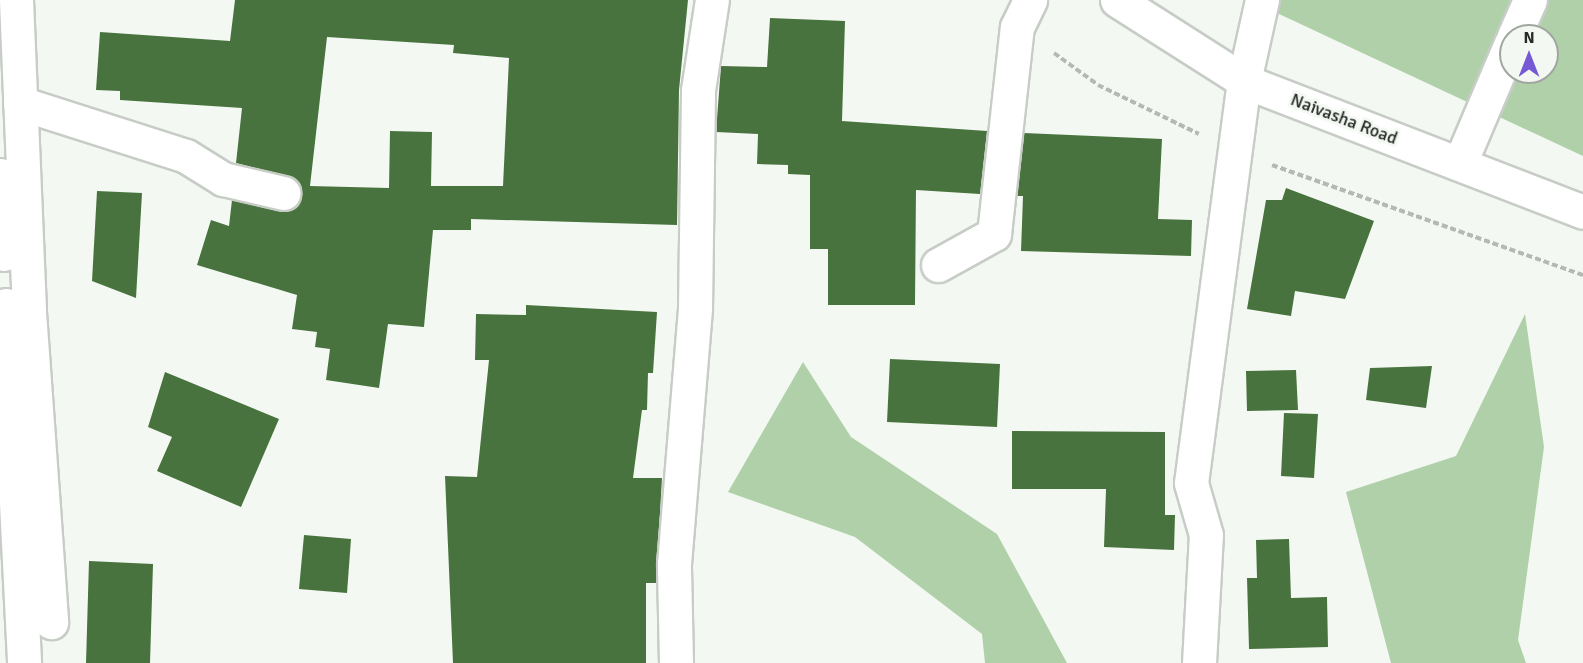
<!DOCTYPE html>
<html>
<head>
<meta charset="utf-8">
<style>
	body { margin:0 }
	#map { position:relative; width:1583px; height:663px; overflow:hidden; background:#f3f9f2; font-family:Signika,sans-serif }
	div>[style] { position:absolute }
	[style*='--x'] { left:calc(var(--x)*1px); top:calc(var(--y)*1px); width:calc(var(--w)*1px); rotate:calc(var(--a)*1deg) }
	.green>* { inset:0; background:#afd0a8 }
	.building>* { inset:0; background:#49733e }
	.path>* { height:4px; margin-top:-2px; transform-origin:0; background:repeating-linear-gradient(90deg,#b4b9b3 0 6px,transparent 0 9px) }
	.roads { filter:drop-shadow(2px 0 #c7cdc6) drop-shadow(-2px 0 #c7cdc6) drop-shadow(0 2px #c7cdc6) drop-shadow(0 -2px #c7cdc6) }
	.minor>* { height:33px; margin:-16.5px; padding:0 16.5px; transform-origin:16.5px; border-radius:16.5px; background:#fff }
	.major>* { height:33px; margin:-16.5px; padding:0 16.5px; transform-origin:16.5px; border-radius:16.5px; background:#fff }
	span { translate:-50% -50%; white-space:nowrap; text-align:center; line-height:1.15; -webkit-text-stroke:6px #f3f9f2; paint-order:stroke }
	.street-label { font-size:18px; color:#272926 }
	.north { position:absolute; left:1499px; top:24px; width:60px; height:60px; box-sizing:border-box; background:#f3f9f2; border:2px solid #a1a6a0; border-radius:50%; rotate:0deg; font-size:16px; font-weight:700; line-height:24px; text-align:center; color:#272926 }
	.north::after { content:''; display:block; margin:auto; width:21px; height:27px; background:#765ad5; clip-path:polygon(50% 0,100% 100%,50% 72%,0 100%) }
</style>
</head>
<body>
<div id="map">
	<div class="green">
		<div style="clip-path:polygon(evenodd,1249px 0,1583px 0,1583px 156px,1249px 0,1511px 36px,1547px 36px,1547px 72px,1511px 72px,1511px 36px)"></div>
		<div style="clip-path:polygon(1525px 314px,1544px 447px,1518px 640px,1526px 663px,1391px 663px,1346px 492px,1456px 456px)"></div>
		<div style="clip-path:polygon(803px 362px,851px 437px,997px 534px,1067px 663px,985px 663px,982px 634px,855px 537px,728px 492px)"></div>
	</div>
	<div class="building">
		<div style="clip-path:polygon(evenodd,235px 0,688px 0,679px 90px,677px 225px,471px 219px,471px 230px,433px 230px,424px 327px,388px 324px,379px 388px,326px 380px,330px 349px,315px 347px,317px 332px,292px 329px,297px 295px,197px 265px,211px 220px,229px 226px,232px 200px,288px 211px,301px 198px,295px 179px,236px 163px,242px 108px,120px 100px,120px 91px,96px 90px,100px 32px,230px 41px,235px 0,327px 37px,454px 45px,453px 53px,509px 58px,503px 186px,431px 186px,432px 132px,390px 131px,389px 188px,310px 186px,327px 37px)"></div>
		<div style="clip-path:polygon(770px 18px,845px 21px,842px 121px,987px 131px,980px 194px,916px 190px,915px 305px,828px 305px,828px 249px,810px 249px,810px 175px,788px 174px,788px 165px,757px 164px,758px 134px,716px 132px,721px 66px,767px 67px)"></div>
		<div style="clip-path:polygon(1024px 133px,1162px 139px,1158px 219px,1192px 220px,1191px 256px,1021px 251px,1023px 196px,1017px 196px)"></div>
		<div style="clip-path:polygon(1286px 188px,1374px 221px,1345px 299px,1295px 291px,1291px 316px,1247px 309px,1266px 200px,1282px 200px)"></div>
		<div style="clip-path:polygon(97px 191px,142px 193px,136px 298px,92px 281px)"></div>
		<div style="clip-path:polygon(526px 305px,657px 312px,653px 373px,648px 373px,647px 410px,642px 410px,633px 478px,662px 478px,656px 583px,646px 583px,646px 663px,453px 663px,445px 476px,477px 477px,489px 360px,475px 360px,476px 314px,526px 315px)"></div>
		<div style="clip-path:polygon(890px 359px,1000px 364px,997px 427px,887px 422px)"></div>
		<div style="clip-path:polygon(1432px 366px,1426px 408px,1366px 400px,1370px 368px)"></div>
		<div style="clip-path:polygon(1296px 370px,1298px 410px,1247px 411px,1246px 371px)"></div>
		<div style="clip-path:polygon(165px 372px,279px 419px,241px 507px,157px 471px,172px 437px,148px 427px)"></div>
		<div style="clip-path:polygon(1284px 413px,1318px 414px,1314px 478px,1281px 476px)"></div>
		<div style="clip-path:polygon(1012px 431px,1165px 432px,1165px 515px,1175px 515px,1174px 550px,1104px 547px,1106px 489px,1012px 489px)"></div>
		<div style="clip-path:polygon(304px 535px,351px 539px,347px 593px,299px 589px)"></div>
		<div style="clip-path:polygon(1289px 539px,1291px 598px,1327px 597px,1328px 647px,1249px 649px,1247px 578px,1257px 578px,1256px 540px)"></div>
		<div style="clip-path:polygon(89px 561px,153px 564px,150px 663px,86px 663px)"></div>
	</div>
	<div class="path">
		<div style="--x:1054;--y:53;--w:54;--a:36"></div>
		<div style="--x:1098;--y:85;--w:112;--a:25.9"></div>
		<div style="--x:1272;--y:165;--w:330;--a:19.5"></div>
	</div>
	<div class="roads">
		<div class="minor">
			<div style="--x:16;--y:0;--w:312;--a:87.6"></div>
			<div style="--x:29;--y:312;--w:311;--a:85.9"></div>
			<div style="--x:1514;--y:36;--w:39;--a:-66"></div>
			<div style="--x:20;--y:103;--w:174;--a:17.7"></div>
			<div style="--x:186;--y:156;--w:44;--a:31.9"></div>
			<div style="--x:223;--y:179;--w:62;--a:13.1"></div>
			<div style="--x:1460;--y:163;--w:130;--a:-67"></div>
			<div style="--x:0;--y:175;--w:79;--a:87.1"></div>
			<div style="--x:938;--y:265;--w:64;--a:-29"></div>
			<div style="--x:994;--y:234;--w:208;--a:-83.7"></div>
			<div style="--x:1017;--y:27;--w:30;--a:-64"></div>
			<div style="--x:6;--y:305;--w:358;--a:87.1"></div>
			<div style="--x:676;--y:663;--w:99;--a:-91.2"></div>
			<div style="--x:674;--y:564;--w:257;--a:-85.3"></div>
			<div style="--x:695;--y:308;--w:218;--a:-89.2"></div>
			<div style="--x:698;--y:90;--w:91;--a:-81.2"></div>
			<div style="--x:1199;--y:663;--w:128;--a:-86.9"></div>
			<div style="--x:1206;--y:535;--w:54;--a:-106.1"></div>
			<div style="--x:1191;--y:483;--w:405;--a:-82.5"></div>
			<div style="--x:1244;--y:81;--w:83;--a:-77.5"></div>
		</div>
		<div class="major">
			<div style="--x:1117;--y:0;--w:151;--a:32.5"></div>
			<div style="--x:1244;--y:81;--w:363;--a:21.1"></div>
		</div>
	</div>
	<div class="street-label">
		<span style="left:1344px;top:119px;rotate:21deg">Naivasha Road</span>
	</div>
	<div class="north">N</div>
</div>
</body>
</html>
